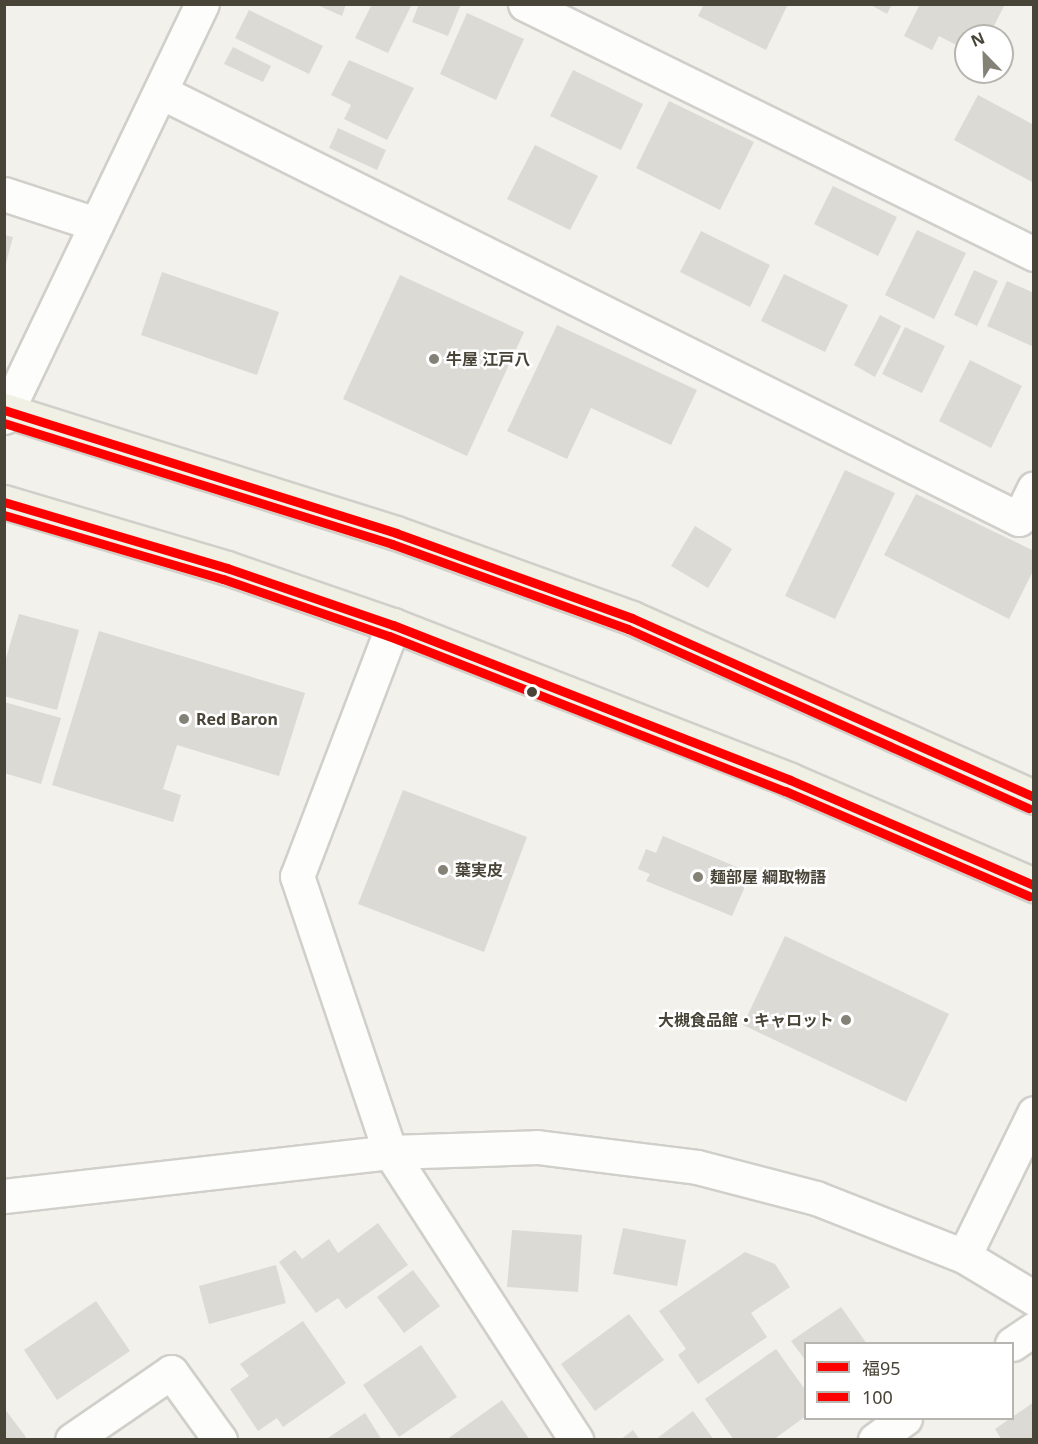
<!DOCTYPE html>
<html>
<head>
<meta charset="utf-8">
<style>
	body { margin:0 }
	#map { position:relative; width:1038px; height:1444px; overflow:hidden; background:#f2f1ec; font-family:"Noto Sans","Noto Sans JP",sans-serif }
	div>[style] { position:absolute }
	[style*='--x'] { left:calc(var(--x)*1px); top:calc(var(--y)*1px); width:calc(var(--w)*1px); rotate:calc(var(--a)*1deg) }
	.building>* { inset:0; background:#dbdad5 }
	.roads { filter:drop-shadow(2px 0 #d0cfca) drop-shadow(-2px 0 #d0cfca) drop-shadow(0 2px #d0cfca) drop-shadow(0 -2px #d0cfca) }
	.minor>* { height:33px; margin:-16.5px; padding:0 16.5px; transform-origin:16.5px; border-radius:16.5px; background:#fdfdfc }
	.tertiary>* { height:33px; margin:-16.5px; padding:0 16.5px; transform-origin:16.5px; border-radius:16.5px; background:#fdfdfc }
	.primary>* { height:33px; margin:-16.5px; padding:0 16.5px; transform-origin:16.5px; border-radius:16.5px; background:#f1f0e5 }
	.bus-1>* { height:9px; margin:-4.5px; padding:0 4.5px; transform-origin:4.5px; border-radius:4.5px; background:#f00 }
	.bus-2>* { height:9px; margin:-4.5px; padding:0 4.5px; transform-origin:4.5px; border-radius:4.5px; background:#f00 }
	.dots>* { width:16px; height:16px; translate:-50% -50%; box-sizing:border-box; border:3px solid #fff; border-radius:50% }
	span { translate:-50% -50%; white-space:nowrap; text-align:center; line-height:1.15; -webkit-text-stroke:5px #fff; paint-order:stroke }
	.poi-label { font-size:16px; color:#484538; font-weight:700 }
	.left { translate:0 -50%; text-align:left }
	.right { translate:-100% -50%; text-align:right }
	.frame { position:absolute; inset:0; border:6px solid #484538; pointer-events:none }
	.legend { position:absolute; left:804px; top:1342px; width:210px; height:78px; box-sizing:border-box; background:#fff; border:2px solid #b6b5af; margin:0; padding:8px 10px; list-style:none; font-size:18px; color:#484538 }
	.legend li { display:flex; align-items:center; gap:12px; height:30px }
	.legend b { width:30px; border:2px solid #b6b5af }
	.north { position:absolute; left:954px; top:24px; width:60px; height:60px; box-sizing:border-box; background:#fff; border:2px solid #b6b5af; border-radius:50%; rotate:337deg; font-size:16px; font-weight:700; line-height:24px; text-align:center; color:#484538 }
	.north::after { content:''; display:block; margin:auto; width:21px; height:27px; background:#848177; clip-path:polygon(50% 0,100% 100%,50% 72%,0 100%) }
</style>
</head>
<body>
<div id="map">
	<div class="building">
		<div style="clip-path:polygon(315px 4px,346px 4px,342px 16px)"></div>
		<div style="clip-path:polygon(372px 4px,412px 4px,388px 53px,355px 38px)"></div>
		<div style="clip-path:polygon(419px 4px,461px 4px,448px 36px,412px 22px)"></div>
		<div style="clip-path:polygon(704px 4px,788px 4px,766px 50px,698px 16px)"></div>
		<div style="clip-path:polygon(869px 4px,892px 4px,887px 14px)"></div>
		<div style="clip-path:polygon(920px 4px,1005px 4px,989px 36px,966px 36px,966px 50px,939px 36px,932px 50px,904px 36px)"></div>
		<div style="clip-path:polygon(249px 10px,323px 46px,309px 74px,235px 38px)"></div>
		<div style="clip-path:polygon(467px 13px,524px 39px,496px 100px,440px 74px)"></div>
		<div style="clip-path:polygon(233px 47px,271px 66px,263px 82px,224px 64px)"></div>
		<div style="clip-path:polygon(349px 60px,414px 88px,387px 140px,344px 119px,351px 105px,331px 95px)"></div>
		<div style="clip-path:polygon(573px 70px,643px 104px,621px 150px,550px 116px)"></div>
		<div style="clip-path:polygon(978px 95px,1034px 125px,1034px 183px,954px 140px)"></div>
		<div style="clip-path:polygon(669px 101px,754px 142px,720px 210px,636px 168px)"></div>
		<div style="clip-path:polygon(338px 128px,386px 150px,377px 170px,329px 148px)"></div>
		<div style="clip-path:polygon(535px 145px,598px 176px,570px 230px,507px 199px)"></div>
		<div style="clip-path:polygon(833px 186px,897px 217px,878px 256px,814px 224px)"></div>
		<div style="clip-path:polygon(917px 230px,966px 253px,934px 319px,885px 295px)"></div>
		<div style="clip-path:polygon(701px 231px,770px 265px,750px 307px,680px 272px)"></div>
		<div style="clip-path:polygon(4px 235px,13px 237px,5px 267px,4px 267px)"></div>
		<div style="clip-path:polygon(974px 270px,998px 281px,977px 326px,954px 315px)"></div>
		<div style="clip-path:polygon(162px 272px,279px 312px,257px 375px,141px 335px)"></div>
		<div style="clip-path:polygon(784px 274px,848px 305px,825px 352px,761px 321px)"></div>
		<div style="clip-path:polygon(400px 275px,524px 332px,467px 456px,343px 399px)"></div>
		<div style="clip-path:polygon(1007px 281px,1034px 293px,1034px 347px,987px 326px)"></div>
		<div style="clip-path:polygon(880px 315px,901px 326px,875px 377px,854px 365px)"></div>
		<div style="clip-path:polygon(557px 325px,697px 390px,671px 445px,591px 408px,567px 459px,507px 431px)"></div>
		<div style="clip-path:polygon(905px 327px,945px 346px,922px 393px,882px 374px)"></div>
		<div style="clip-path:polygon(970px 360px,1022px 386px,991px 448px,939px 421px)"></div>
		<div style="clip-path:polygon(845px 470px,895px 493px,835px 619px,785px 596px)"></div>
		<div style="clip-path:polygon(916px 494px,1034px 551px,1034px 569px,1009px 619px,884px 555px)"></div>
		<div style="clip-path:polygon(695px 526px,732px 549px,708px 588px,671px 566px)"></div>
		<div style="clip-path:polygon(19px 614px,79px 630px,57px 710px,4px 696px,4px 665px)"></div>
		<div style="clip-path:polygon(99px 631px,305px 693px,279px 776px,177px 745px,163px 789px,181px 795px,173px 822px,52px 785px)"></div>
		<div style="clip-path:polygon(4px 702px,61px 718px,41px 784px,4px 773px)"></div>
		<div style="clip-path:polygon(403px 790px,527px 837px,484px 952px,358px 904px)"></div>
		<div style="clip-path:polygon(663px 836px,751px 873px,732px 916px,646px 881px,650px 874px,638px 869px,646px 849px,656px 853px)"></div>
		<div style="clip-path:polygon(785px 936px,949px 1014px,906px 1102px,743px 1025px)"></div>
		<div style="clip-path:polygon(378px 1223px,408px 1265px,346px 1309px,338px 1298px,316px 1313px,279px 1262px,295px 1250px,302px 1259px,329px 1239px,338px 1253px)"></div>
		<div style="clip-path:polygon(623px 1228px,686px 1240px,677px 1286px,613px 1274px)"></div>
		<div style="clip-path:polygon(512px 1230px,582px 1235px,578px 1292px,507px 1287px)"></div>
		<div style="clip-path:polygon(745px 1252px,775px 1264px,790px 1287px,751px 1313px,767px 1337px,698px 1384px,678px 1355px,686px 1349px,659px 1311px)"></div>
		<div style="clip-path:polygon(276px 1265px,286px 1303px,209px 1324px,199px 1286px)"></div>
		<div style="clip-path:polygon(413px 1270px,440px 1306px,404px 1333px,377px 1297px)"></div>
		<div style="clip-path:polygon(96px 1301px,130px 1351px,57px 1400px,24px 1350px)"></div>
		<div style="clip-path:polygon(841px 1307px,867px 1344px,806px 1344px,806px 1361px,791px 1341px)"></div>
		<div style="clip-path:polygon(629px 1314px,664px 1360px,595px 1411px,561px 1364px)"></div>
		<div style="clip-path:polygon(303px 1321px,346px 1383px,283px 1427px,277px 1418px,258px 1431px,230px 1389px,249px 1376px,240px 1364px)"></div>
		<div style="clip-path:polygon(421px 1345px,457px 1397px,399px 1437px,363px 1385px)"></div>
		<div style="clip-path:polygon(776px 1349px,806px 1391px,806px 1416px,773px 1440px,734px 1440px,705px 1399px)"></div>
		<div style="clip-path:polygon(502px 1400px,530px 1440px,446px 1440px)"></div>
		<div style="clip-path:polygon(1034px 1402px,1034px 1440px,1002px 1440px,995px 1429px)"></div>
		<div style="clip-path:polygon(4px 1408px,26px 1437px,23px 1440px,4px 1440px)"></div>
		<div style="clip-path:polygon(693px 1411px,714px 1440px,655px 1440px)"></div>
		<div style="clip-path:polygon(365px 1413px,382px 1440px,325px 1440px)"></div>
		<div style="clip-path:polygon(633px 1430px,640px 1440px,620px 1440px)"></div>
	</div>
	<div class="roads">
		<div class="minor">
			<div style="--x:525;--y:4;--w:567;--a:26.16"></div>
			<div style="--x:161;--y:92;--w:958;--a:26.46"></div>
			<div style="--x:1019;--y:519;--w:34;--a:-64"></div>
			<div style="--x:4;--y:194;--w:97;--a:18.1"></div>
			<div style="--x:4;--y:417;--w:458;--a:-64.4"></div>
			<div style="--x:393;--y:625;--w:269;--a:110.9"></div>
			<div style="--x:297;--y:876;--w:291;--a:71.4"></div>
			<div style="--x:390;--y:1152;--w:343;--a:57.1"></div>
			<div style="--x:1012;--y:1344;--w:27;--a:-34"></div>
			<div style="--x:72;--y:1440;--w:120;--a:-34.5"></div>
			<div style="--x:171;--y:1372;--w:84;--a:54.2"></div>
			<div style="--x:875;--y:1440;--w:37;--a:-36"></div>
		</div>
		<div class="tertiary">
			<div style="--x:4;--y:1196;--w:388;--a:-6.5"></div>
			<div style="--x:390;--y:1152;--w:147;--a:-1.9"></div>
			<div style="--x:537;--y:1147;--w:161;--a:7.1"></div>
			<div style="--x:697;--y:1167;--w:123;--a:14.6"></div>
			<div style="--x:816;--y:1198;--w:159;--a:21.4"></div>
			<div style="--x:964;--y:1256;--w:82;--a:31"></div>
			<div style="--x:964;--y:1256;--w:159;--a:-63.9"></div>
		</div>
		<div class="primary">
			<div style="--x:4;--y:410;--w:411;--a:17.4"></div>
			<div style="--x:396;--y:533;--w:251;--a:19.8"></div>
			<div style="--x:632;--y:618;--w:440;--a:24"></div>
			<div style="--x:4;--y:502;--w:233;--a:16.5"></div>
			<div style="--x:227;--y:568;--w:176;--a:19"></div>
			<div style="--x:393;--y:625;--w:426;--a:21.3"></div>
			<div style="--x:790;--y:780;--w:266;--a:23.3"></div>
		</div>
	</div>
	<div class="bus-1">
		<div style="--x:4;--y:410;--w:411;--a:17.4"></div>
		<div style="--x:396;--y:533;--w:251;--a:19.8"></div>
		<div style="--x:632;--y:618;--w:440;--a:24"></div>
		<div style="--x:4;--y:502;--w:233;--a:16.5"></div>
		<div style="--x:227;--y:568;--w:176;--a:19"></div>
		<div style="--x:393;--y:625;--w:426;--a:21.3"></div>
		<div style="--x:790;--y:780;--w:266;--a:23.3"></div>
	</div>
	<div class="bus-2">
		<div style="--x:4;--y:423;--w:406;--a:17.3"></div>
		<div style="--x:392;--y:544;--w:251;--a:19.8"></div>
		<div style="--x:628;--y:629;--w:439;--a:24.1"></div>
		<div style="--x:4;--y:515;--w:228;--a:16.3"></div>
		<div style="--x:223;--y:579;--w:176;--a:19"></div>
		<div style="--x:389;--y:636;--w:425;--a:21.4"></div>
		<div style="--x:785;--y:791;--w:266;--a:23.3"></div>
	</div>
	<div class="dots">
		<div style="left:434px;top:359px;background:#848177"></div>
		<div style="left:532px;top:692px;background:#484538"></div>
		<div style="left:184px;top:719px;background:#848177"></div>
		<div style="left:443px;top:870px;background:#848177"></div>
		<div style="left:698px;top:877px;background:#848177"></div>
		<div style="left:846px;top:1020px;background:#848177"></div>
	</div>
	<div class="poi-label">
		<span class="left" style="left:446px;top:359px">牛屋 江戸八</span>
		<span class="left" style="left:196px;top:719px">Red Baron</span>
		<span class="left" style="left:455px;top:870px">葉実皮</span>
		<span class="left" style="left:710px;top:877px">麺部屋 綱取物語</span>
		<span class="right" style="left:834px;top:1020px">大槻食品館・キャロット</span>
	</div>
	<div class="frame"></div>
	<ul class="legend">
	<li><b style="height:8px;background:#f00"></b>福95</li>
	<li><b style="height:8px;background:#f00"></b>100</li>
	</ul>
	<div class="north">N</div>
</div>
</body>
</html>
